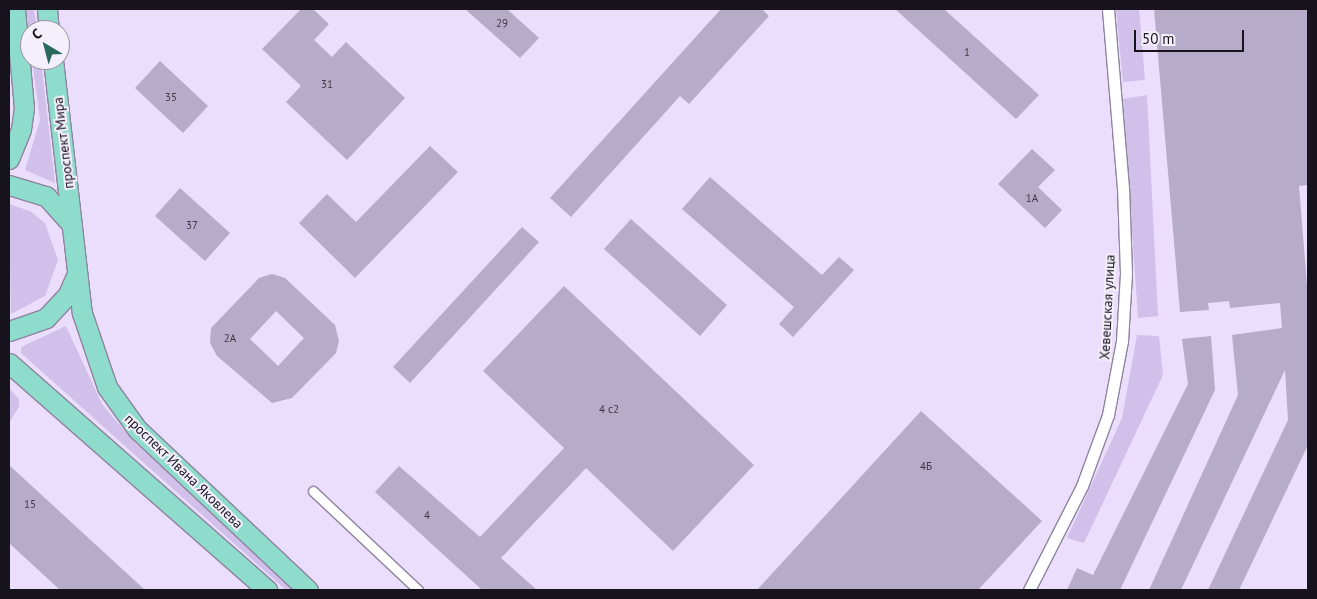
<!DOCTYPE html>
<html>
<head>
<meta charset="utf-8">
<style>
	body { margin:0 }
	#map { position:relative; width:1317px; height:599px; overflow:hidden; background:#eadefc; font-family:"PT Sans",sans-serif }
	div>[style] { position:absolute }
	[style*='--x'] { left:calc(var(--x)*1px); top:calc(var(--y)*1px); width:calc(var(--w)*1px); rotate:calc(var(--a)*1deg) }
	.green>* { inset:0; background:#d1c0ea }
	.building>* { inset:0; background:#b6abc8 }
	.roads { filter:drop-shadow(1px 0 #8f849f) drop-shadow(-1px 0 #8f849f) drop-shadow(0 1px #8f849f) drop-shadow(0 -1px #8f849f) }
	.pedestrian>* { height:9px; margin:-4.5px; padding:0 4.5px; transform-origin:4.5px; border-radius:4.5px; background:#fff }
	.minor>* { height:11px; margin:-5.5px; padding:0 5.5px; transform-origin:5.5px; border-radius:5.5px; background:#fff }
	.primary>* { height:19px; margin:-9.5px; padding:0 9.5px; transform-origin:9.5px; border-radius:9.5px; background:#8edccb }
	span { translate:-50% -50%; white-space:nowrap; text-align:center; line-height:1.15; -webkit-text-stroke:4px #f4effb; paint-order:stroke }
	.number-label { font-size:11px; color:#3f3948 }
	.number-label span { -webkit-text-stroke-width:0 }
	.street-label { font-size:14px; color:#17131d }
	.frame { position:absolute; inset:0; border:10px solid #17131d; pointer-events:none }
	.north { position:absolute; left:20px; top:20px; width:50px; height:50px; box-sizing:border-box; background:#f4effb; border:1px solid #9c97a2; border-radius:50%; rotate:323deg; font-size:14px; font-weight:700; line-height:20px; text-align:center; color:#17131d }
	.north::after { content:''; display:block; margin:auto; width:18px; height:22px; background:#286b5c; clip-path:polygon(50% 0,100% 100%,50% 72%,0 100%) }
	.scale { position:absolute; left:1134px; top:30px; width:110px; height:22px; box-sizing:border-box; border:2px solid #17131d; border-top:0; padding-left:6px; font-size:15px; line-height:18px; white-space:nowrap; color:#17131d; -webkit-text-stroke:4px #f4effb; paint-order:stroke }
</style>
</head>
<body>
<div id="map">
	<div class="green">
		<div style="clip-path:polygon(26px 9px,34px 9px,37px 30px,30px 30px,30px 39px)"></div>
		<div style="clip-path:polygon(1116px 9px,1139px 9px,1145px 80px,1123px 82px)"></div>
		<div style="clip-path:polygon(32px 60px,41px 60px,55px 183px,25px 170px,40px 120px)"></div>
		<div style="clip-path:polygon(1147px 95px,1158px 316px,1138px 318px,1123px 99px)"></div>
		<div style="clip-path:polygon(9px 204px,30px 211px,45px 223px,58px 260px,45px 296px,11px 314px)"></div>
		<div style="clip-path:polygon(66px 326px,102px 404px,134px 442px,296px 590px,286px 590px,21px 353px,21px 347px)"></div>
		<div style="clip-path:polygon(1137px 335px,1159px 336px,1163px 375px,1084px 543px,1067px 538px,1122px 418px)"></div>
		<div style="clip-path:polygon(9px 388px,19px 399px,19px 407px,9px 423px)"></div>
	</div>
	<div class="building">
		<div style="clip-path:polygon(301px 9px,313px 9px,329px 24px,314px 40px,332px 57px,346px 42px,405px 98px,347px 160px,286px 102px,301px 86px,262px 49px)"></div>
		<div style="clip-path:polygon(465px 9px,507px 9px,539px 38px,520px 58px)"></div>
		<div style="clip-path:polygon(721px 9px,762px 9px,769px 16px,689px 104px,680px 96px,571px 217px,550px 198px)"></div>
		<div style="clip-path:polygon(895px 9px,944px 9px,1039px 95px,1016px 119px)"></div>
		<div style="clip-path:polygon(1154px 9px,1308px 9px,1308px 185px,1299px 186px,1308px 298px,1308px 445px,1239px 590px,1208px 590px,1288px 420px,1285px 370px,1181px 590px,1149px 590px,1238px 395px,1232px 335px,1282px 328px,1280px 303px,1230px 308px,1229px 301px,1208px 303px,1209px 310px,1180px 312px)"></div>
		<div style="clip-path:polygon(160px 61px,208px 106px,183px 133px,135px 88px)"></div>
		<div style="clip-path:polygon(430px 146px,458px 172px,355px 278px,299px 223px,327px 194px,356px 222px)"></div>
		<div style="clip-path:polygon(1032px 149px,1055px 170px,1038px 187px,1062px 210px,1045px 228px,998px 184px)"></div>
		<div style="clip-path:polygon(710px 177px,822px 275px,839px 257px,854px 270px,793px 337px,779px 324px,794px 307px,682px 209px)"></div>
		<div style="clip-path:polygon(180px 188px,230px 233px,205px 261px,155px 216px)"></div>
		<div style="clip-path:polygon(631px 219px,727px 305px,700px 336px,604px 249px)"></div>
		<div style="clip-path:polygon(522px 227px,539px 242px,410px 383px,393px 367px)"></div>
		<div style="clip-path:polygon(evenodd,272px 274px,285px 278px,335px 325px,339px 341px,336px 353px,292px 398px,272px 403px,217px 356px,210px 343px,211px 328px,259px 278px,272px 274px,276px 311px,304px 338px,278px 366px,250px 339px,276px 311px)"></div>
		<div style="clip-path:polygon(564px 286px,754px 465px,673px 551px,586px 468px,501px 558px,537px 590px,482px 590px,375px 492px,399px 466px,480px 537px,564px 448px,483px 371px)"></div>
		<div style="clip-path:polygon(1211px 336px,1215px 390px,1120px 590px,1067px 590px,1077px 568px,1093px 575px,1188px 384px,1182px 339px)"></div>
		<div style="clip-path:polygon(921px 411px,1042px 521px,978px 590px,757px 590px)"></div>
		<div style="clip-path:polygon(9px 465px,145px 590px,60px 590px,9px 543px)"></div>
	</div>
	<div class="roads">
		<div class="pedestrian">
			<div style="--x:313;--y:491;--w:144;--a:43.3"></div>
		</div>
		<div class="minor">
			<div style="--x:1029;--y:590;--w:117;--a:-63"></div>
			<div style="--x:1082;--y:486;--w:76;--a:-69.9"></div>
			<div style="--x:1108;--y:415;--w:75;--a:-79.3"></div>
			<div style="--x:1122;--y:341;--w:68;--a:-86.6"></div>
			<div style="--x:1126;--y:273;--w:85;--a:-92"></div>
			<div style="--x:1123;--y:188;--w:180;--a:-94.8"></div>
		</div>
		<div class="primary">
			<div style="--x:47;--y:9;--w:21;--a:85"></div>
			<div style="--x:53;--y:60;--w:255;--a:83.5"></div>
			<div style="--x:82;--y:313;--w:78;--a:71.3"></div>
			<div style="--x:107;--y:387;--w:52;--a:54.5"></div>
			<div style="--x:137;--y:429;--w:235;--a:43.3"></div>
			<div style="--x:9;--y:159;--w:32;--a:-68"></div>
			<div style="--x:21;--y:129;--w:21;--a:-82"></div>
			<div style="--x:24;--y:108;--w:99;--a:-95.2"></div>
			<div style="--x:9;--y:185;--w:39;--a:17"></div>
			<div style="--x:46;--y:196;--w:39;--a:48"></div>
			<div style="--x:9;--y:331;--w:39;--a:-19"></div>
			<div style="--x:46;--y:318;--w:33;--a:-47"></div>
			<div style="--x:68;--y:294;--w:22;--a:-66"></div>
			<div style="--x:9;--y:363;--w:344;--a:41.3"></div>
		</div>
	</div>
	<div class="number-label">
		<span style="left:502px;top:23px">29</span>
		<span style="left:967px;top:52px">1</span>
		<span style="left:327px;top:84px">31</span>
		<span style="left:171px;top:97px">35</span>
		<span style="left:1032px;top:198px">1А</span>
		<span style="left:192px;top:225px">37</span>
		<span style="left:230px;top:338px">2А</span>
		<span style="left:609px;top:409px">4 с2</span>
		<span style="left:926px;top:466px">4Б</span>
		<span style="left:30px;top:504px">15</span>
		<span style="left:427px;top:515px">4</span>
	</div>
	<div class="street-label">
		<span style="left:63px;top:143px;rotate:-97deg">проспект Мира</span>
		<span style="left:1107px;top:307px;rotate:-87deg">Хевешская улица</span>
		<span style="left:184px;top:471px;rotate:44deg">проспект Ивана Яковлева</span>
	</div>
	<div class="frame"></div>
	<div class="north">С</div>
	<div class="scale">50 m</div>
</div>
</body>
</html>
